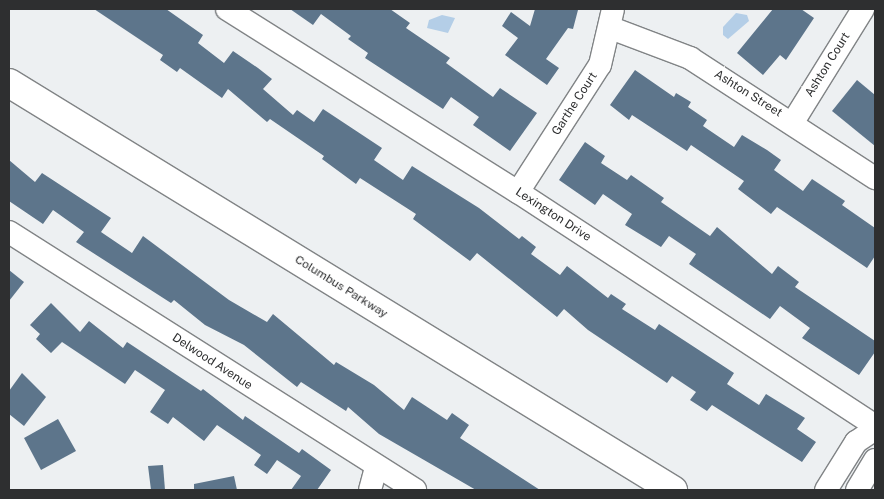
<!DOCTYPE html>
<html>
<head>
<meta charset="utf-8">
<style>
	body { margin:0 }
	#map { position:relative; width:884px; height:499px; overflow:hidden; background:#edf0f2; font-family:"Public Sans",sans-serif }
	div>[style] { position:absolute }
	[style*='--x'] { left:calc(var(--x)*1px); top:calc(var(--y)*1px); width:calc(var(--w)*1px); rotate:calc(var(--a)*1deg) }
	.water>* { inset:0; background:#b4cee7 }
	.building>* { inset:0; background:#5d758b }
	.roads { filter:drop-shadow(1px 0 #818486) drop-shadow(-1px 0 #818486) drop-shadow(0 1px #818486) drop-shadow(0 -1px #818486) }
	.minor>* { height:22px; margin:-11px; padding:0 11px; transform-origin:11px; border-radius:11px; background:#fff }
	.major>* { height:28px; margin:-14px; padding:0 14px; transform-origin:14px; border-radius:14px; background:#fff }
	span { translate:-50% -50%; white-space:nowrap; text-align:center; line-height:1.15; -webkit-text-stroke:5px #fff; paint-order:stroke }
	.street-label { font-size:12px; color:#2e2f30 }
	.frame { position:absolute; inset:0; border:10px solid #2e2f30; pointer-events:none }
</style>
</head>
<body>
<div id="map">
	<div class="water">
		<div style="clip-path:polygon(736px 13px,747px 15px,749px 21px,728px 39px,723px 35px,723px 27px)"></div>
		<div style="clip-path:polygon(442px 15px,455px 18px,448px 33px,427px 28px,429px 20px)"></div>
	</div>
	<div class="building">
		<div style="clip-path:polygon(94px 9px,166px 9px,203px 35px,198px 43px,224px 63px,233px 51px,258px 68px,272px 79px,263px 89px,293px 115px,297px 110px,314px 122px,323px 109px,382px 148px,374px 160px,403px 180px,412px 166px,479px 208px,519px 239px,522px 236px,536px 247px,531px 254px,560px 275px,567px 266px,608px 298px,611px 294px,626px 304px,622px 309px,655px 330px,659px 324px,734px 373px,727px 384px,759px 405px,766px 394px,805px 418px,797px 429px,816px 442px,802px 462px,712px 405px,707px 411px,690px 400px,696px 392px,672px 376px,667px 383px,588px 330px,564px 309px,557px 317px,477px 253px,470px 261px,413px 219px,416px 214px,360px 178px,356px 184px,322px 159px,324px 156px,270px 119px,267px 122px,228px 89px,222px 98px,180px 68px,177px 72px,160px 60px,163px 55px)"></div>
		<div style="clip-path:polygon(290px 9px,390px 9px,410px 23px,406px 28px,450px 58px,446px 63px,493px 97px,500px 88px,537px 113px,510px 151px,473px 125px,479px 117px,451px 97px,443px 109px,365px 58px,368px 53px,348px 39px,351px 36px,321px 14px,313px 25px)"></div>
		<div style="clip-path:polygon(535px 9px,578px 10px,573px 29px,568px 28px,546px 59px,559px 68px,547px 85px,505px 55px,518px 38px,502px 26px,511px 12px,530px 26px)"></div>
		<div style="clip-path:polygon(773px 9px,801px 9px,814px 18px,786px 60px,780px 55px,763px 75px,737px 53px)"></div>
		<div style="clip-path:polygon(635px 70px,674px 97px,676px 93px,691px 102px,688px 107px,707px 120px,703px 126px,734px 147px,742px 135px,767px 150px,781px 160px,774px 170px,803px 191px,812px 179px,845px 201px,842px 205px,875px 228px,875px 256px,867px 268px,777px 207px,771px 214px,738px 189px,744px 181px,691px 145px,687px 151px,632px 115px,629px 120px,610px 105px)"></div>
		<div style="clip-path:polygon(857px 80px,875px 95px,875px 146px,832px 111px)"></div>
		<div style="clip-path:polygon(585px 142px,605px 156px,601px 163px,627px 180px,631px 175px,664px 198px,661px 202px,710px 236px,717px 227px,772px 274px,778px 266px,799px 282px,795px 287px,875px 341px,875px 352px,859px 375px,802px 338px,810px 328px,780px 306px,770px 319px,689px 264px,696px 254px,669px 236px,661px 247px,625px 225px,632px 214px,603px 194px,595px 205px,559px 180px)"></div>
		<div style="clip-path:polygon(9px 160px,35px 182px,42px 173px,111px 218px,101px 232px,132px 253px,143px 236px,229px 300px,267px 322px,273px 314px,334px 365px,336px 362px,374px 385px,404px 410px,412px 397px,447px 420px,452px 413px,469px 425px,460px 438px,540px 490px,476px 490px,379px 434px,348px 407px,346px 411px,301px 382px,297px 387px,244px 345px,205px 325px,174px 300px,171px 303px,76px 242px,84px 232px,53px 210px,43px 224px,9px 201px)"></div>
		<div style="clip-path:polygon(9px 270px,24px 282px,9px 301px)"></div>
		<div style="clip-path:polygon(51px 303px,80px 332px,89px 321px,123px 348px,127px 342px,201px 391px,203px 389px,243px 420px,245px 416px,299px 453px,302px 449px,331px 470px,317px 490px,291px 490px,301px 476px,277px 460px,267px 474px,254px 465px,261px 455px,217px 425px,204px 441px,173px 417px,168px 424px,150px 412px,165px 390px,135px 370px,125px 384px,62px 342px,51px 353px,36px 339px,40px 334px,30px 325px)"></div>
		<div style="clip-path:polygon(22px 373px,46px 397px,24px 426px,9px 414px,9px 391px)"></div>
		<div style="clip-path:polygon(58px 419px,76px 451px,41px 470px,24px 438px)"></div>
		<div style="clip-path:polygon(163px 465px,165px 490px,151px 490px,148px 466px)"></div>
		<div style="clip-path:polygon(234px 476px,237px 490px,194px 490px,194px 484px)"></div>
	</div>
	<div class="roads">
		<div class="minor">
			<div style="--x:227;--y:9;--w:344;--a:32.2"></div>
			<div style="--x:518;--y:192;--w:427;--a:33.2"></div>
			<div style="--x:611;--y:28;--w:85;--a:20.8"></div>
			<div style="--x:690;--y:58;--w:221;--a:33"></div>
			<div style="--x:793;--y:122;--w:133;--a:-58.2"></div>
			<div style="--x:518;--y:192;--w:151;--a:-57.2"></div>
			<div style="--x:600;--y:65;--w:57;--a:-76.9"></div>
			<div style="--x:9;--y:232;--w:481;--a:32.4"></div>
			<div style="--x:370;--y:490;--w:24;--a:-75"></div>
			<div style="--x:826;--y:490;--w:57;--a:-58"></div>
			<div style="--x:856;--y:442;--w:23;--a:-34"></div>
			<div style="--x:857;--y:490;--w:35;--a:-59"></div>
		</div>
		<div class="major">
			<div style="--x:9;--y:83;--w:779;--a:31.51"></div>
		</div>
	</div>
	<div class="street-label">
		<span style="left:828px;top:65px;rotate:-58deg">Ashton Court</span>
		<span style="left:748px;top:94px;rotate:32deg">Ashton Street</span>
		<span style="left:575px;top:104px;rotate:-57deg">Garthe Court</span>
		<span style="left:553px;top:215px;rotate:33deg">Lexington Drive</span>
		<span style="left:341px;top:287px;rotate:32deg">Columbus Parkway</span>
		<span style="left:212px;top:362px;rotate:33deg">Delwood Avenue</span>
	</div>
	<div class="frame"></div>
</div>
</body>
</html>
